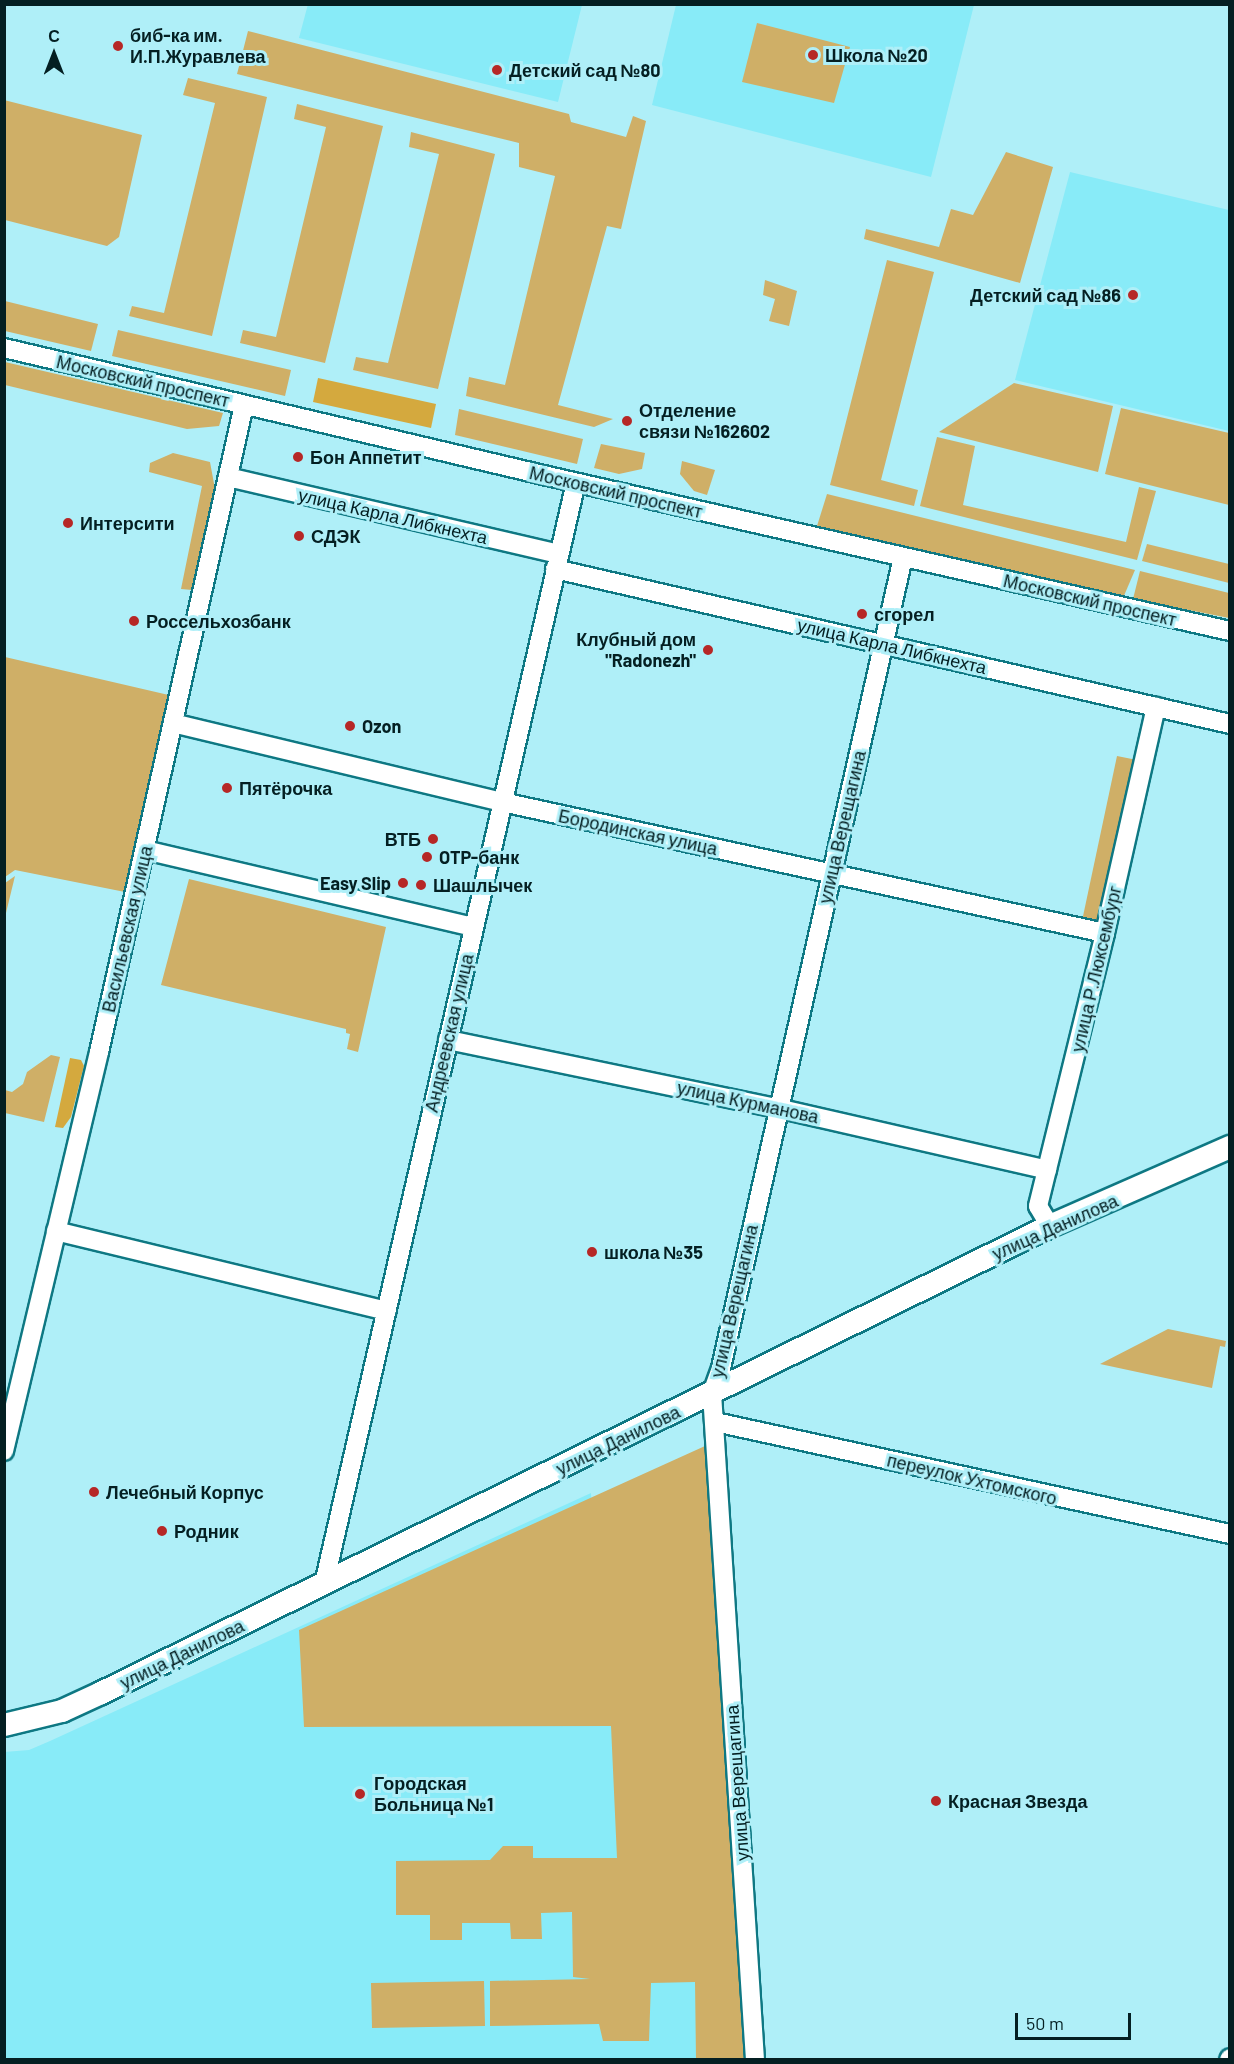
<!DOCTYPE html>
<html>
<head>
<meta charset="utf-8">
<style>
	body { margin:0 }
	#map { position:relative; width:1234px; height:2064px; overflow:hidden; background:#afeff8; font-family:Barlow,sans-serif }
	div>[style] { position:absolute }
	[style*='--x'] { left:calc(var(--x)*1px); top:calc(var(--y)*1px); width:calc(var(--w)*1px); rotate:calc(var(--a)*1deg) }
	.built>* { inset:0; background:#88ebf8 }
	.green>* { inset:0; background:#cfaf67 }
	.forest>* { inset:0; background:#d4a93e }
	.roads { filter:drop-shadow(2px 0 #0e7883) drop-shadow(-2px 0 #0e7883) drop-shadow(0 2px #0e7883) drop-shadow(0 -2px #0e7883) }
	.minor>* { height:18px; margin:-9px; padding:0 9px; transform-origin:9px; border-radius:9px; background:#fff }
	.major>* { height:22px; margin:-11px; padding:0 11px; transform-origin:11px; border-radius:11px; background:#fff }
	.dots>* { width:16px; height:16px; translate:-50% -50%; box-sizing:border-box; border:3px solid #afeff8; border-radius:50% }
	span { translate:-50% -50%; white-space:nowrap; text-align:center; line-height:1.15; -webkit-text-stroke:6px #afeff8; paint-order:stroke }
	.poi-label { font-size:18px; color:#041f22; font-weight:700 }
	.left { translate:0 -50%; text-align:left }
	.right { translate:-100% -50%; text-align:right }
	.street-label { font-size:18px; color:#041f22 }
	.frame { position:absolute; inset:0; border:6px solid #041f22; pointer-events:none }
	.north { position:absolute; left:24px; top:24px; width:60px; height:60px; -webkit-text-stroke:4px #afeff8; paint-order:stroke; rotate:0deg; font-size:16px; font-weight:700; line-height:24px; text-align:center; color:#041f22 }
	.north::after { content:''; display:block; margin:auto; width:21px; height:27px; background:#041f22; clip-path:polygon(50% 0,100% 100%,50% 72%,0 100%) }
	.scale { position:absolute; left:1015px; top:2013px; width:116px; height:27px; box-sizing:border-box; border:3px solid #041f22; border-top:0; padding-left:8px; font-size:18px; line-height:21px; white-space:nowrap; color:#041f22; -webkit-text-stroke:4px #afeff8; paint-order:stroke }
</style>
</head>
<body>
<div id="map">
	<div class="built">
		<div style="clip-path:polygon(308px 4px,582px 4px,582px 5px,558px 102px,299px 38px)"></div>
		<div style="clip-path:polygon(676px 5px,974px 5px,931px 177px,652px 105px)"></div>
		<div style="clip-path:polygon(1070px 172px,1229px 210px,1229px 431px,1015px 380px)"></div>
		<div style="clip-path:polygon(591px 1493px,602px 1715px,708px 1713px,740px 2059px,5px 2059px,4px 1752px,29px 1750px,50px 1741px)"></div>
	</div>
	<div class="green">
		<div style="clip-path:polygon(757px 23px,850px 47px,834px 103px,742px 82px)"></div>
		<div style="clip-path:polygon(248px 31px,569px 114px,571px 122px,626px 137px,633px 116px,646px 121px,621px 229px,607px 226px,558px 405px,613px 419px,594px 427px,466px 396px,469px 377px,505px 385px,555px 176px,519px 167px,519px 143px,237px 74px)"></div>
		<div style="clip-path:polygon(188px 78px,267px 97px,212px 336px,129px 316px,132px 306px,164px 313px,215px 103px,183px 95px)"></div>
		<div style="clip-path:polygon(4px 100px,142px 135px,119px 237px,107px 246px,5px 220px)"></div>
		<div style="clip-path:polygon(297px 104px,383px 126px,325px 363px,240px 343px,243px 330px,276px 337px,326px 127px,294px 119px)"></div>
		<div style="clip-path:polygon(411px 132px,495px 154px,438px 389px,353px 370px,356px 357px,388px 363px,439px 154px,409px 147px)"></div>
		<div style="clip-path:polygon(1006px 152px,1053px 167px,1020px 283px,864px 239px,866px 229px,939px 247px,951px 209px,973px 215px)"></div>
		<div style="clip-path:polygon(887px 260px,934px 272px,881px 480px,918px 490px,914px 506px,830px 485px)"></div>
		<div style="clip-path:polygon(765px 280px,797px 291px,789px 326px,769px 321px,775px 299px,763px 295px)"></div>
		<div style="clip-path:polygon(5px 301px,98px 324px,91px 351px,5px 331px)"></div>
		<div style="clip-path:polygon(118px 330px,291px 370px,285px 396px,112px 356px)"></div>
		<div style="clip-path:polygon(5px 362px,223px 413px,219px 426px,187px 429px,5px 385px)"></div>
		<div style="clip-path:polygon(1014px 383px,1113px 406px,1098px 472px,939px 432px)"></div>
		<div style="clip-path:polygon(1121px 408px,1229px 433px,1229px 505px,1105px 474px)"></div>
		<div style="clip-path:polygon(459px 409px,583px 439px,577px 464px,455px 435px)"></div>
		<div style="clip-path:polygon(937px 437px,975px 446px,963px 505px,1126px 542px,1139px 487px,1156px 491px,1137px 560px,920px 506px)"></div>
		<div style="clip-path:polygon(601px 444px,645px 453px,642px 469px,619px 474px,594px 468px)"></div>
		<div style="clip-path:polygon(173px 453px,210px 462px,215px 489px,192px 590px,181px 589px,202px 486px,149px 472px,150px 463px)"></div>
		<div style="clip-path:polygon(682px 461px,715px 470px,707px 495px,694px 491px,680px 474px)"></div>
		<div style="clip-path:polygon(827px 494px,1135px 570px,1123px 598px,817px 526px)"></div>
		<div style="clip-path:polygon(1147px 544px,1229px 564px,1229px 583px,1142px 561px)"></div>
		<div style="clip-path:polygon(1140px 571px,1229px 593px,1229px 618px,1133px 599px)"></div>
		<div style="clip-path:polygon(5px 657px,173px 696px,130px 893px,15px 870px,5px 877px)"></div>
		<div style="clip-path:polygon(1117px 756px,1137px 760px,1101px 925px,1082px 921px)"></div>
		<div style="clip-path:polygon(15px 876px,5px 917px,5px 883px)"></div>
		<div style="clip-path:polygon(189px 879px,386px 927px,358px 1052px,347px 1049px,350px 1034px,346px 1033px,346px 1029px,161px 985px)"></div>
		<div style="clip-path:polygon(51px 1055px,60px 1057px,44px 1122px,5px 1113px,5px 1090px,12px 1092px,23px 1084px,27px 1072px)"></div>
		<div style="clip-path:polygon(1168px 1329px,1226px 1341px,1225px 1347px,1220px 1346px,1212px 1388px,1100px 1364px)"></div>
		<div style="clip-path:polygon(705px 1446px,747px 2059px,696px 2059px,695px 1982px,651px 1983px,649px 2041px,603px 2041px,599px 2024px,490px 2026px,490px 1981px,590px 1979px,573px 1977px,572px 1912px,541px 1913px,542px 1939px,511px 1939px,510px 1923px,462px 1923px,462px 1940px,430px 1940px,430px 1915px,396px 1915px,396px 1861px,490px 1860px,503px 1846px,533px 1846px,533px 1858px,617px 1858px,611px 1726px,304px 1727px,299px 1630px)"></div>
		<div style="clip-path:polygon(484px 1981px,485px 2026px,372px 2028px,371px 1983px)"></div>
	</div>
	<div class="forest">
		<div style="clip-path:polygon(318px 378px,436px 404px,431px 428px,313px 402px)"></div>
		<div style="clip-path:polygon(70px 1058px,81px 1060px,84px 1066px,71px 1117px,63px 1128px,55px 1127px)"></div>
	</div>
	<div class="roads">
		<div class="minor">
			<div style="--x:4;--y:348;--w:563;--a:13.25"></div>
			<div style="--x:552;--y:477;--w:695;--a:12.8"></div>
			<div style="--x:228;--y:477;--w:339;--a:13.1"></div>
			<div style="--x:555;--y:569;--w:693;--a:12.93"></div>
			<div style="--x:173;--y:723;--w:338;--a:13.5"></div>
			<div style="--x:502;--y:802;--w:617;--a:12.26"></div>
			<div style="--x:145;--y:850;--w:337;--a:13.2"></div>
			<div style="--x:448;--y:1040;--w:336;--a:11.7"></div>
			<div style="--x:777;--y:1108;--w:277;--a:12.9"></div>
			<div style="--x:1050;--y:1226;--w:23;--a:-121"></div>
			<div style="--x:1038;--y:1206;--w:281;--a:-76.2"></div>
			<div style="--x:1105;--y:933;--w:232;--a:-77.3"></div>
			<div style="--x:56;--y:1231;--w:340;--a:13.6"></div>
			<div style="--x:715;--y:1422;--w:527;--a:12.27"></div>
			<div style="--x:4;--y:1451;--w:410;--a:-76.6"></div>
			<div style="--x:99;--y:1052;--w:663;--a:-77.37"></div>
			<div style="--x:324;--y:1584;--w:1130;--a:-77.12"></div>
			<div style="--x:755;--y:2060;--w:668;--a:-93.69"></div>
			<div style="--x:712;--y:1393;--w:27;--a:-70"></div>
			<div style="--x:721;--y:1368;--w:831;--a:-77.35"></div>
			<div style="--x:1229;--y:2060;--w:2;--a:-63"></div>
		</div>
		<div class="major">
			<div style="--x:4;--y:1725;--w:60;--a:-13.6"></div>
			<div style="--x:62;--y:1711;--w:43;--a:-24.8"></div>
			<div style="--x:101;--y:1693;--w:1058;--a:-26.2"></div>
			<div style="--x:1050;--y:1226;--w:197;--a:-23.7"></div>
		</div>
	</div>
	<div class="dots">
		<div style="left:118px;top:46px;background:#b62726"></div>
		<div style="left:813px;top:55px;background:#b62726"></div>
		<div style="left:497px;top:70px;background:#b62726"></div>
		<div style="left:1133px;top:295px;background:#b62726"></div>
		<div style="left:627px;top:421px;background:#b62726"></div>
		<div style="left:298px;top:457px;background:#b62726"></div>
		<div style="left:68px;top:523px;background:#b62726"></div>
		<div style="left:299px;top:536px;background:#b62726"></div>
		<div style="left:862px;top:614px;background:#b62726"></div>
		<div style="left:134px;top:621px;background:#b62726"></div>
		<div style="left:708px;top:650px;background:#b62726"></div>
		<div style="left:350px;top:726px;background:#b62726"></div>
		<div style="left:227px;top:788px;background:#b62726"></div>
		<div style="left:433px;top:839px;background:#b62726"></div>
		<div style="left:427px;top:857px;background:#b62726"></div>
		<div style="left:403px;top:883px;background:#b62726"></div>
		<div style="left:421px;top:885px;background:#b62726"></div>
		<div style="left:592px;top:1252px;background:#b62726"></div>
		<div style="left:94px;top:1492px;background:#b62726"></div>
		<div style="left:162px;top:1531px;background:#b62726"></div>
		<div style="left:360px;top:1794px;background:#b62726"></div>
		<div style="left:936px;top:1801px;background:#b62726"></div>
	</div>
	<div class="poi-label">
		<span class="left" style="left:130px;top:46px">биб-ка им.<br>И.П.Журавлева</span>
		<span class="left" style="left:825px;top:55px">Школа №20</span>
		<span class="left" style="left:509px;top:70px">Детский сад №80</span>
		<span class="right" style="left:1121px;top:295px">Детский сад №86</span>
		<span class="left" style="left:639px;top:421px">Отделение<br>связи №162602</span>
		<span class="left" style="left:310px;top:457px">Бон Аппетит</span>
		<span class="left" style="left:80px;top:523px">Интерсити</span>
		<span class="left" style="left:311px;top:536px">СДЭК</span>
		<span class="left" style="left:874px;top:614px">сгорел</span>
		<span class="left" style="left:146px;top:621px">Россельхозбанк</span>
		<span class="right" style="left:696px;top:650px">Клубный дом<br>"Radonezh"</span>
		<span class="left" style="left:362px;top:726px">Ozon</span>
		<span class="left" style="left:239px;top:788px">Пятёрочка</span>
		<span class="right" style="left:421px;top:839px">ВТБ</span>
		<span class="left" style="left:439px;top:857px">OTP-банк</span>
		<span class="right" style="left:391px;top:883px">Easy Slip</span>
		<span class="left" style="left:433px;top:885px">Шашлычек</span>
		<span class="left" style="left:604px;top:1252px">школа №35</span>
		<span class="left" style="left:106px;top:1492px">Лечебный Корпус</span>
		<span class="left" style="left:174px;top:1531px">Родник</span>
		<span class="left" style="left:374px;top:1794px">Городская<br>Больница №1</span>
		<span class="left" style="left:948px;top:1801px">Красная Звезда</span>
	</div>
	<div class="street-label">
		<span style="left:143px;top:381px;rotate:13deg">Московский проспект</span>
		<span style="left:616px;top:492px;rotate:13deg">Московский проспект</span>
		<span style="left:393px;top:516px;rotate:13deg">улица Карла Либкнехта</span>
		<span style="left:1090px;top:600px;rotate:13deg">Московский проспект</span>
		<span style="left:892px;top:646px;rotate:13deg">улица Карла Либкнехта</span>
		<span style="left:842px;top:827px;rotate:-77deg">улица Верещагина</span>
		<span style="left:638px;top:832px;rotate:12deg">Бородинская улица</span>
		<span style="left:127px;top:929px;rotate:-77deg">Васильевская улица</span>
		<span style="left:1096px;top:969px;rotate:-77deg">улица Р.Люксембург</span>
		<span style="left:449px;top:1033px;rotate:-77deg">Андреевская улица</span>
		<span style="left:748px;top:1102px;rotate:12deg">улица Курманова</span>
		<span style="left:1055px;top:1227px;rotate:-24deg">улица Данилова</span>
		<span style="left:734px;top:1301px;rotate:-77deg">улица Верещагина</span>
		<span style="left:618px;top:1440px;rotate:-26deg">улица Данилова</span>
		<span style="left:972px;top:1479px;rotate:13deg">переулок Ухтомского</span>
		<span style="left:182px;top:1654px;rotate:-26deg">улица Данилова</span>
		<span style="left:737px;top:1783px;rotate:-94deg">улица Верещагина</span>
	</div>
	<div class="frame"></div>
	<div class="north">С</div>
	<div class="scale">50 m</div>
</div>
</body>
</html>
